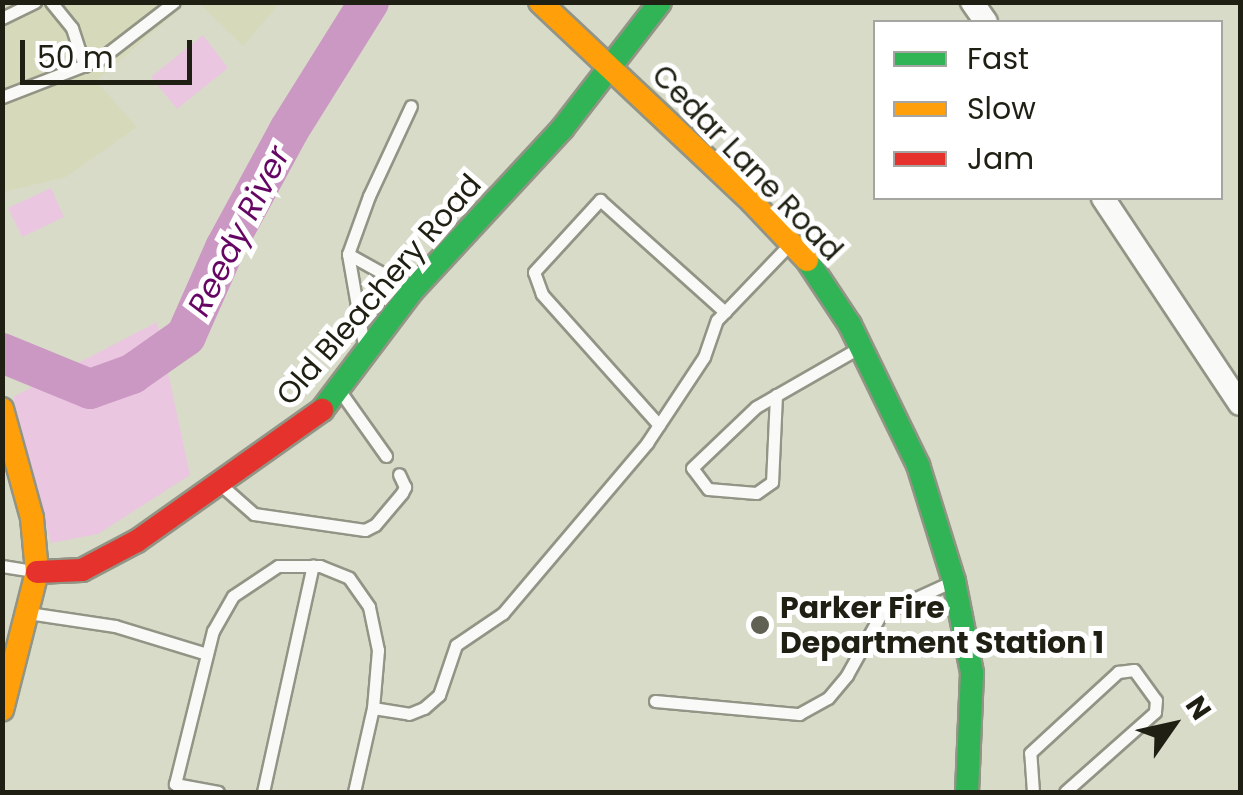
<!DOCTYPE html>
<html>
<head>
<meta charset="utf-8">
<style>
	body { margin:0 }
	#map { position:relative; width:1243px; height:795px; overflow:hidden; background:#d8dbc8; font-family:Poppins,sans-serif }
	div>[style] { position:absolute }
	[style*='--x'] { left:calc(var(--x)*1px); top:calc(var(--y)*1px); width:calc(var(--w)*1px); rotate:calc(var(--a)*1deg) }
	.built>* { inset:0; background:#d6daba }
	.green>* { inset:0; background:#eac6e0 }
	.river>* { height:40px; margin:-20px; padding:0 20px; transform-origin:20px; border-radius:20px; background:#cb98c3 }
	.roads { filter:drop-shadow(2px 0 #929485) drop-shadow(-2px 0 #929485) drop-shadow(0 2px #929485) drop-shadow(0 -2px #929485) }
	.lane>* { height:11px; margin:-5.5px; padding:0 5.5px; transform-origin:5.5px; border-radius:5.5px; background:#f9faf7 }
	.street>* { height:22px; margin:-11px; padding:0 11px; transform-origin:11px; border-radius:11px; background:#f9faf7 }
	.fast>* { height:22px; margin:-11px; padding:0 11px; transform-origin:11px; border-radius:11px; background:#30b455 }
	.slow>* { height:22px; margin:-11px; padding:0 11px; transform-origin:11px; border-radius:11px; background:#ff9f0a }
	.jam>* { height:22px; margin:-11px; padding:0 11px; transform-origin:11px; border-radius:11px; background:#e5322d }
	.dots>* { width:28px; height:28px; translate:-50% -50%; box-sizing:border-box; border:5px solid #fff; border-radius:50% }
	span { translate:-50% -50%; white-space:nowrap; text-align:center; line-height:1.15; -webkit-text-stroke:10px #fff; paint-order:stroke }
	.street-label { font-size:30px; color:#1f2013 }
	.poi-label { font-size:30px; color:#1f2013; font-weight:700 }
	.left { translate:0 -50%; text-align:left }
	.water-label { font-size:32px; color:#660664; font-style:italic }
	.frame { position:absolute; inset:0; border:5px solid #1f2013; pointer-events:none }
	.legend { position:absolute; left:873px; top:20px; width:350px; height:180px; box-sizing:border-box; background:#fff; border:2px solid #a5a6a1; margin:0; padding:12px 18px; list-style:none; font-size:30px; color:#1f2013 }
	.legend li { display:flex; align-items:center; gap:20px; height:50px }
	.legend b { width:50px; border:2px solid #a5a6a1 }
	.north { position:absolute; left:1123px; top:675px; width:100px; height:100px; -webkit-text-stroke:8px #fff; paint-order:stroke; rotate:56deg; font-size:28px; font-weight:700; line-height:40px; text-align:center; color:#1f2013 }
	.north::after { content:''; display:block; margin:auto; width:35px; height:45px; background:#1f2013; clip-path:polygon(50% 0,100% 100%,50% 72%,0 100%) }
	.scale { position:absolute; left:20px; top:40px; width:172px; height:45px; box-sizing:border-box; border:5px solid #1f2013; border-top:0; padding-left:12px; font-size:30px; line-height:35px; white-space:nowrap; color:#1f2013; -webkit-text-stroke:8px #fff; paint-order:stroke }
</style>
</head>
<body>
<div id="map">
	<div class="built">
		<div style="clip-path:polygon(2px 3px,187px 3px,96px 81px,137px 127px,66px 177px,3px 192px)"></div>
		<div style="clip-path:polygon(199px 3px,280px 3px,243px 46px)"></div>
	</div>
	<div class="green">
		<div style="clip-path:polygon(203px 35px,228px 68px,177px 109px,151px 77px)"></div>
		<div style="clip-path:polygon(51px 188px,64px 217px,22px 237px,8px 208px)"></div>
		<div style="clip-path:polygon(157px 322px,190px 475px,98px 534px,51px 543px,13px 397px)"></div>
	</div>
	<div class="river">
		<div style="--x:2;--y:353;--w:95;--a:22.2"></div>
		<div style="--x:90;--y:389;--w:45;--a:-19.7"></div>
		<div style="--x:132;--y:374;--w:66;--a:-35.1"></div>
		<div style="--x:186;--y:336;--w:96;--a:-66.1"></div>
		<div style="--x:225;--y:248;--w:134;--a:-61.5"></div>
		<div style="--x:289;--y:130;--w:151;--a:-58"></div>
	</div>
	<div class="roads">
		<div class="lane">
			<div style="--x:51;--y:2;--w:33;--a:51"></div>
			<div style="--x:72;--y:28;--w:40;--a:72"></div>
			<div style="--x:2;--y:18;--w:37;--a:-26"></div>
			<div style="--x:2;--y:97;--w:105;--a:-21.2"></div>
			<div style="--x:100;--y:59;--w:93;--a:-37.6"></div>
			<div style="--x:348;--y:254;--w:70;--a:29.1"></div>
			<div style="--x:363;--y:340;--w:87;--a:-99.9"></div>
			<div style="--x:348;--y:254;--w:62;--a:-70.1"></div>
			<div style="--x:369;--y:196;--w:99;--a:-65"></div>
			<div style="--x:342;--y:394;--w:76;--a:54.6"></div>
			<div style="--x:776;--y:395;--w:87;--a:92.6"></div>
			<div style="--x:772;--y:482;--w:19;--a:145"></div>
			<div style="--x:756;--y:493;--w:48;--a:-175.2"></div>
			<div style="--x:708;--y:489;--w:26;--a:-127"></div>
			<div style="--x:692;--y:468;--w:88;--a:-43.6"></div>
			<div style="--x:756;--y:407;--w:116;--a:-29.9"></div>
			<div style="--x:659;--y:425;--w:176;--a:-131.8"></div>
			<div style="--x:542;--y:294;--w:23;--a:-110"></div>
			<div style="--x:534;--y:272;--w:98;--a:-47.5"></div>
			<div style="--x:600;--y:200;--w:168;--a:41.9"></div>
			<div style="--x:221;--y:485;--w:44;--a:41.3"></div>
			<div style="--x:254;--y:514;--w:112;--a:8.2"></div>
			<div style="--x:365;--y:530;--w:11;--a:-27"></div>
			<div style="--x:375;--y:525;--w:42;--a:-49.8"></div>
			<div style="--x:402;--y:493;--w:7;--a:-63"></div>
			<div style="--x:405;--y:487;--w:14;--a:-115"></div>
			<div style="--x:2;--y:566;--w:31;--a:9"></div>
			<div style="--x:28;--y:613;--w:88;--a:8.5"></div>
			<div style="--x:115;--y:626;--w:96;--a:16.9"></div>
			<div style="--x:655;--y:701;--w:145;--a:5.2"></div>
			<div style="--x:799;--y:714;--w:33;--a:-29"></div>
			<div style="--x:828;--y:698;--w:30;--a:-50"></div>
			<div style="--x:847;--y:675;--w:70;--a:-60.9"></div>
			<div style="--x:881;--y:614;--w:77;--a:-24.6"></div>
			<div style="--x:218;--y:792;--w:44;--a:-169.5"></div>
			<div style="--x:175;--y:784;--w:158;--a:-76.1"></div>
			<div style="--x:213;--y:631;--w:40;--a:-60.3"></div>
			<div style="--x:233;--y:596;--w:54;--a:-33.7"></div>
			<div style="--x:278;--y:566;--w:42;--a:0"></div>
			<div style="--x:320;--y:566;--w:31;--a:22"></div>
			<div style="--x:349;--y:578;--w:35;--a:55"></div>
			<div style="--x:369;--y:607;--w:44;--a:78.2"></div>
			<div style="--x:378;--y:650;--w:58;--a:94.9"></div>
			<div style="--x:263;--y:792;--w:232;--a:-77.6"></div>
			<div style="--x:354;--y:792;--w:86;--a:-77.3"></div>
			<div style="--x:373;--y:708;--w:36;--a:9"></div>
			<div style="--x:409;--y:714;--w:16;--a:-22"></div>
			<div style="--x:424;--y:708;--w:20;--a:-41"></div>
			<div style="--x:439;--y:695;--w:53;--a:-71.2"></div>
			<div style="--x:456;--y:645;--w:57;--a:-34.2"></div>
			<div style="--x:503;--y:613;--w:223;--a:-49.7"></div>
			<div style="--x:647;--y:443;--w:103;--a:-56.5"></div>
			<div style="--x:704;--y:357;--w:39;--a:-71"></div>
			<div style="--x:717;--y:320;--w:103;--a:-46.2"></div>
			<div style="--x:1033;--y:792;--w:39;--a:-94"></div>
			<div style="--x:1030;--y:753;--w:120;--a:-42.6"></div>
			<div style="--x:1118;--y:672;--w:16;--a:-7"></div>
			<div style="--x:1134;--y:670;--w:37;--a:54"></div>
			<div style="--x:1156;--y:700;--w:12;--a:95"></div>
			<div style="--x:1155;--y:712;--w:120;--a:138.4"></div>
		</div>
		<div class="street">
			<div style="--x:972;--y:2;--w:24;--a:55"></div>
			<div style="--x:1103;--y:198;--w:247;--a:56.4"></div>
		</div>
		<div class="fast">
			<div style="--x:807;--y:260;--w:78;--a:56.5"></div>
			<div style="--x:850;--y:325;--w:156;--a:64.1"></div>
			<div style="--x:918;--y:465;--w:121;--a:72.8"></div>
			<div style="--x:954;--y:581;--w:94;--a:78.9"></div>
			<div style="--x:972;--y:673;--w:119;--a:92.4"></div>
			<div style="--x:322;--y:410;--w:149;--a:-52.9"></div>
			<div style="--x:412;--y:291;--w:221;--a:-47.2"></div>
			<div style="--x:562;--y:129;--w:160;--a:-52.3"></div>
		</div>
		<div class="slow">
			<div style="--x:540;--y:2;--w:291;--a:43.3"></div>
			<div style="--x:752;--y:202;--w:80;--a:46.5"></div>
			<div style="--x:2;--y:409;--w:113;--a:74.6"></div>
			<div style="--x:32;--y:518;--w:54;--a:84.7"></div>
			<div style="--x:37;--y:572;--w:142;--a:104.2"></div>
		</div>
		<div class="jam">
			<div style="--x:37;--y:572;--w:45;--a:-2.5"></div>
			<div style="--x:82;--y:570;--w:62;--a:-27.8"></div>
			<div style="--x:137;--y:541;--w:227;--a:-35.3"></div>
		</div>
	</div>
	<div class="dots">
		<div style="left:760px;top:625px;background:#606152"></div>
	</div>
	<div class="street-label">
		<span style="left:747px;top:163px;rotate:46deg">Cedar Lane Road</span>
		<span style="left:379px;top:290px;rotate:-49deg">Old Bleachery Road</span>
	</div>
	<div class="poi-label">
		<span class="left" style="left:780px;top:625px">Parker Fire<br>Department Station 1</span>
	</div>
	<div class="water-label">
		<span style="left:239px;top:231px;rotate:-63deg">Reedy River</span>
	</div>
	<div class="frame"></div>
	<ul class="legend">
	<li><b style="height:12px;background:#30b455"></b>Fast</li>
	<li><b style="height:12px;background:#ff9f0a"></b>Slow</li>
	<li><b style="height:12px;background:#e5322d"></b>Jam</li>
	</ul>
	<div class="north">N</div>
	<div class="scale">50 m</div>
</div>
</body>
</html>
